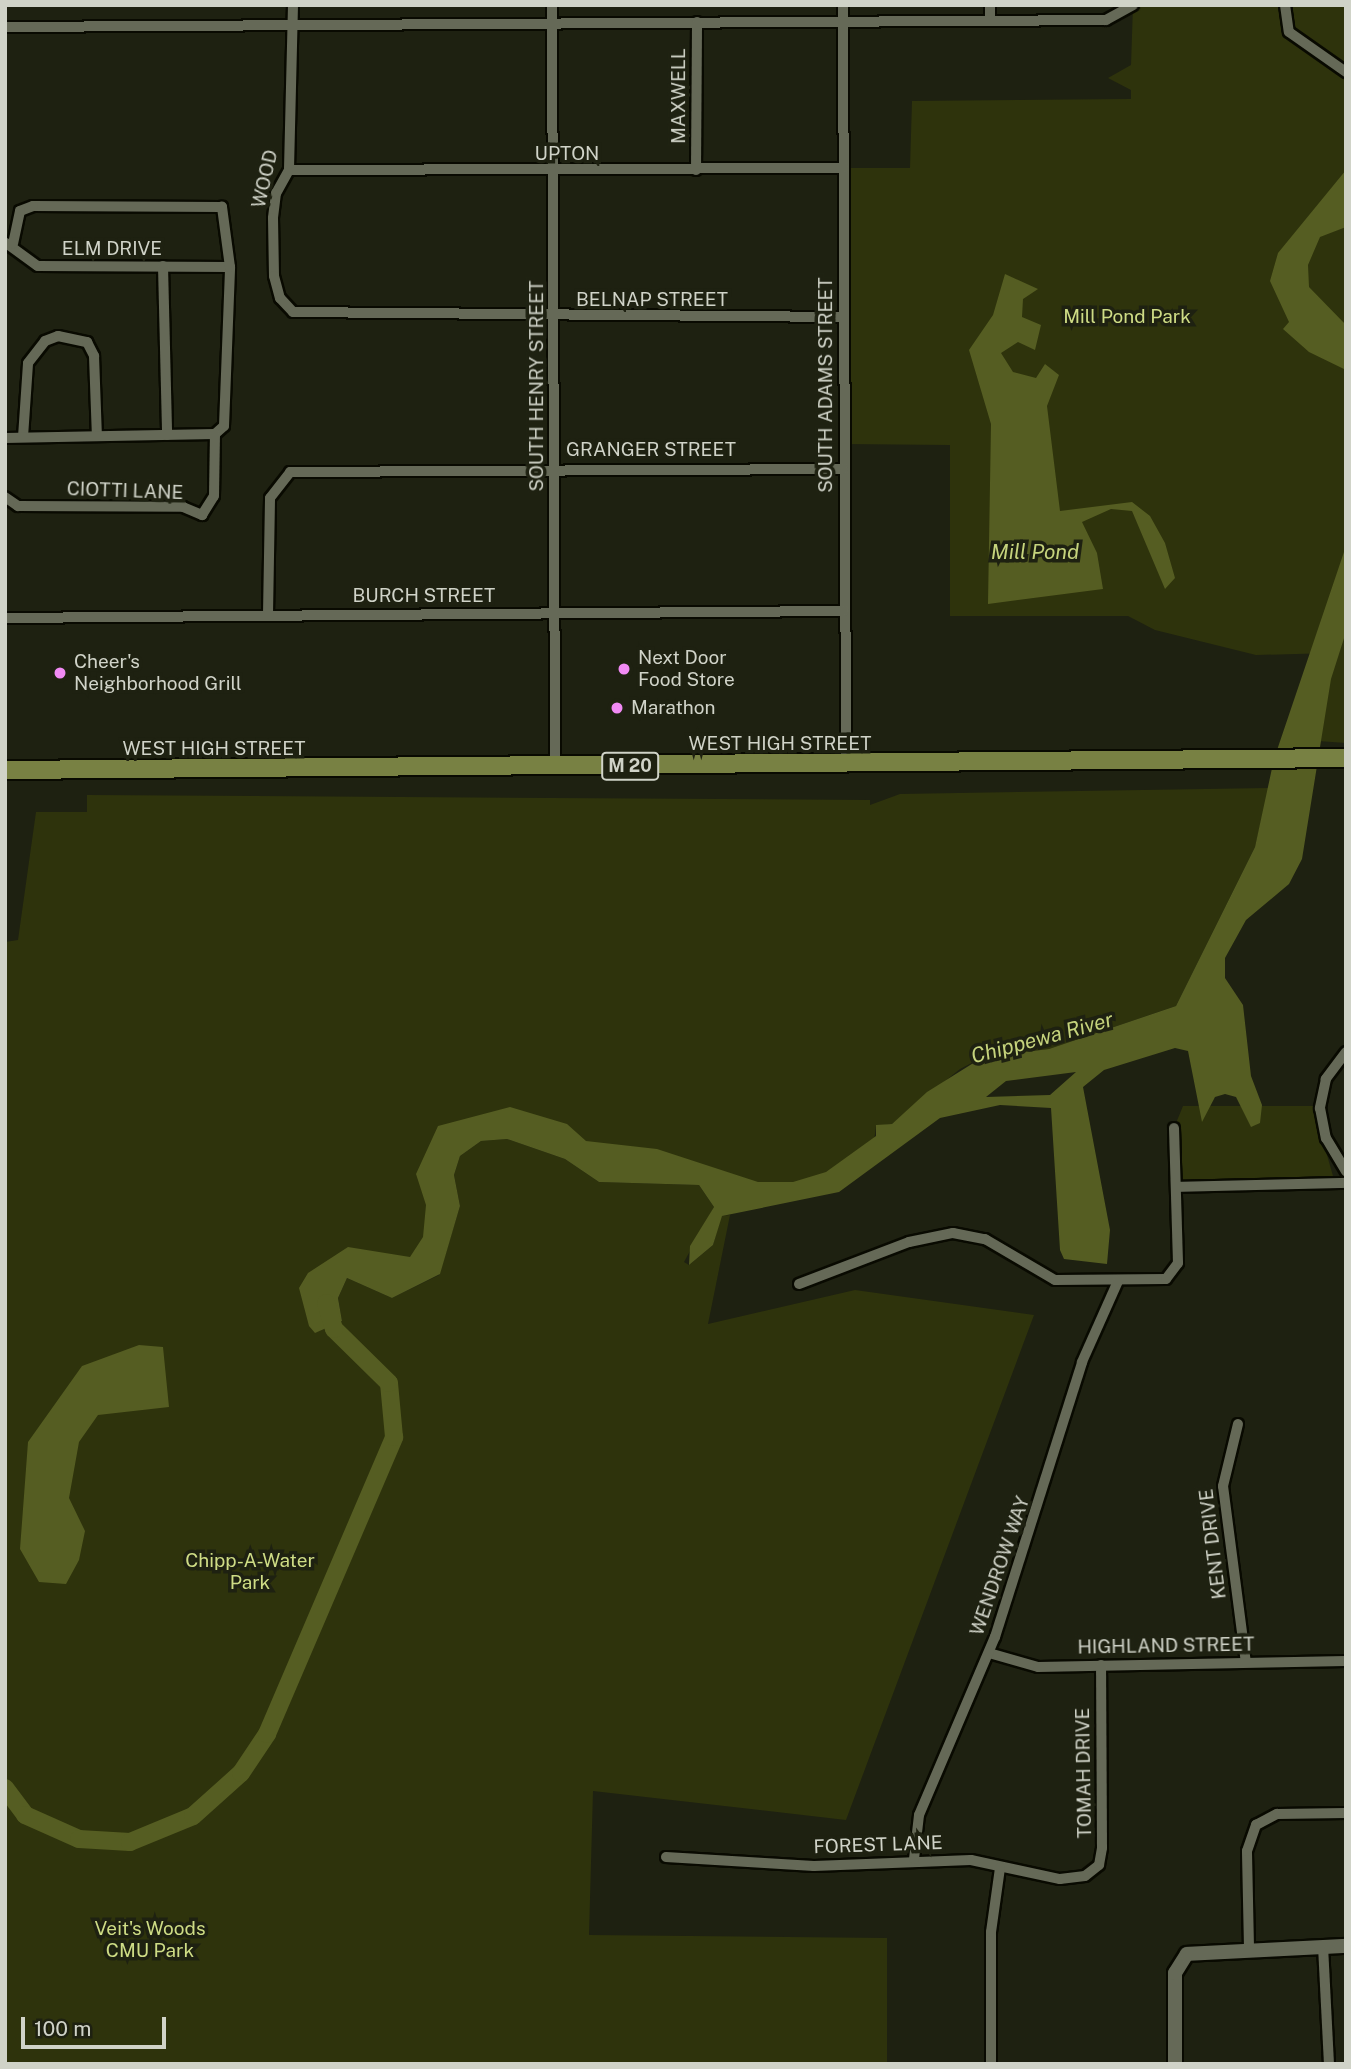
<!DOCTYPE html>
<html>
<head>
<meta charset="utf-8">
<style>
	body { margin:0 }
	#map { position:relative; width:1351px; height:2069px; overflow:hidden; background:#1e2111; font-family:"Public Sans",sans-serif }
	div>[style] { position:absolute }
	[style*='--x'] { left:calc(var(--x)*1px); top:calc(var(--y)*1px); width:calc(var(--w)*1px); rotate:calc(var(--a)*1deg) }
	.green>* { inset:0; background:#2e330c }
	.water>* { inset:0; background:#555d22 }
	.river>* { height:18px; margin:-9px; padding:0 9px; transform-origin:9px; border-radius:9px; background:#555d22 }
	.roads { filter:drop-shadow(2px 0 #090a01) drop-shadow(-2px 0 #090a01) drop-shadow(0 2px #090a01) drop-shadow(0 -2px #090a01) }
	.minor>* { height:10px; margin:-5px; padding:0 5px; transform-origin:5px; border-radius:5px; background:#656957 }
	.tertiary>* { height:14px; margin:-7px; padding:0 7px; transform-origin:7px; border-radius:7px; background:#656957 }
	.primary>* { height:18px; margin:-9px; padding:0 9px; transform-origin:9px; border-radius:9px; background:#788143 }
	.dots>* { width:19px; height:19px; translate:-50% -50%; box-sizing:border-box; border:4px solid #1e2111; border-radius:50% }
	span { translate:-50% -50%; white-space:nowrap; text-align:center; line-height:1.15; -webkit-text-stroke:7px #1e2111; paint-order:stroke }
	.shield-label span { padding:2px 5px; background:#1e2111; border:2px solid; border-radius:5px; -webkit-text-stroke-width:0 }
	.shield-label { font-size:18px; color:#d0d3c8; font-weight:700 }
	.street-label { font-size:19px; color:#d0d3c8 }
	.park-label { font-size:19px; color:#cedc85 }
	.poi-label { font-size:19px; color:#d0d3c8 }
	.left { translate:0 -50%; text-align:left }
	.water-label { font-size:21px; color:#c5d37c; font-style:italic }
	.frame { position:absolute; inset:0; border:7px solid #d0d3c8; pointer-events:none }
	.scale { position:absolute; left:21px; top:2017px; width:145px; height:32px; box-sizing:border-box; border:4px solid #d0d3c8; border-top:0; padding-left:9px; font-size:21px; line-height:24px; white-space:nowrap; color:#d0d3c8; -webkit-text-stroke:5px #1e2111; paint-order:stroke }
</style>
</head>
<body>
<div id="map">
	<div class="green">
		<div style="clip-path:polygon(1133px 5px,1346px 5px,1346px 743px,1304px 740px,1331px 653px,1256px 655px,1155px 630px,1128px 616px,950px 616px,950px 445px,843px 444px,844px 168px,910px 168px,912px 101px,1131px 99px,1131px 90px,1108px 78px,1131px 65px)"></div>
		<div style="clip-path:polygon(1269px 788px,1255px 847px,1176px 1006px,1049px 1049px,983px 1057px,960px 1069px,892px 1124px,876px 1126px,871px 1164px,804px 1198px,751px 1198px,717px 1174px,586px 1150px,523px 1124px,496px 1122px,470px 1130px,450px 1156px,450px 1225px,437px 1252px,413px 1270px,332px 1275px,324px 1297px,333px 1325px,342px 1321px,338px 1298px,347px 1278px,392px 1298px,439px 1275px,460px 1206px,454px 1175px,460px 1156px,481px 1141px,507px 1139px,565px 1159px,599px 1182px,699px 1185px,714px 1207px,684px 1262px,689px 1265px,713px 1245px,721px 1216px,730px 1215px,708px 1324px,855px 1290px,1034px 1315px,846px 1820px,593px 1791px,589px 1935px,887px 1938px,887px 2064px,5px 2064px,5px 942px,18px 940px,36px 812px,87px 812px,87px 795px,870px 800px,870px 805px,900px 794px)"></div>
		<div style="clip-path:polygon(1183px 1106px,1313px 1106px,1335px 1183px,1177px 1187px,1174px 1128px)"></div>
	</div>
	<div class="water">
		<div style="clip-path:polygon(1346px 170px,1346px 227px,1320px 237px,1308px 265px,1309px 287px,1346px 325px,1346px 370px,1309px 352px,1283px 329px,1289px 322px,1270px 281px,1278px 253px)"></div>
		<div style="clip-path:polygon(1005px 274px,1038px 289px,1023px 299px,1022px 317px,1041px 325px,1035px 350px,1018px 342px,1001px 353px,1013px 372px,1036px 378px,1045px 364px,1059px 375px,1047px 406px,1060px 511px,1132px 502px,1150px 516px,1165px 543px,1175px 578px,1165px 589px,1132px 511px,1111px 509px,1082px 522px,1097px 553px,1103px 589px,988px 604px,991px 424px,969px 350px,993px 315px)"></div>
		<div style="clip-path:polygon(evenodd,1346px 546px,1346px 632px,1331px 679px,1302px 859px,1289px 884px,1246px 920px,1225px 958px,1225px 978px,1243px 1005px,1251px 1076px,1262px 1105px,1260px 1123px,1251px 1127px,1236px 1097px,1225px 1094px,1215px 1097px,1202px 1122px,1188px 1051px,1175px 1048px,1104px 1070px,1083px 1087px,1110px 1230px,1107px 1264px,1064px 1259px,1060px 1250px,1051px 1108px,1000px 1105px,940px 1118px,839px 1192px,722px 1216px,713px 1245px,689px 1265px,690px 1246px,714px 1207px,699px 1185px,599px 1182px,565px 1159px,507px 1139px,481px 1141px,460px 1156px,454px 1175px,460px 1206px,440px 1274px,392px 1298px,347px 1278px,338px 1298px,342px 1321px,315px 1333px,309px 1326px,299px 1288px,308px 1273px,348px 1247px,410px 1257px,423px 1237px,426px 1205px,416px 1174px,438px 1126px,510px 1107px,567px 1124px,586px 1141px,657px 1149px,758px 1182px,793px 1182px,826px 1172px,876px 1136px,876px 1125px,892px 1124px,927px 1092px,983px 1057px,1049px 1049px,1176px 1006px,1255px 847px,1274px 759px,1346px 546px,1076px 1072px,1050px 1095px,986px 1097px,1006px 1081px,1076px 1072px)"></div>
		<div style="clip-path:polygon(139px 1345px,163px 1347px,169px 1407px,98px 1415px,79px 1442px,69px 1498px,85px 1531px,79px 1560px,66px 1584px,39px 1582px,20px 1549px,28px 1442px,82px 1366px)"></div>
	</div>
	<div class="river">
		<div style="--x:5;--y:1788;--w:34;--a:53"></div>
		<div style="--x:25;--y:1815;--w:59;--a:24"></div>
		<div style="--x:79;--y:1839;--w:51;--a:3.4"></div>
		<div style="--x:130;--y:1842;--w:68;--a:-22.4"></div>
		<div style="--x:193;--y:1816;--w:64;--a:-41.9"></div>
		<div style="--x:241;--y:1773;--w:47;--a:-56.3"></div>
		<div style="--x:267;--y:1734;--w:323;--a:-66.8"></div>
		<div style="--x:394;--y:1437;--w:54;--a:-95.3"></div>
		<div style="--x:389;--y:1383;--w:77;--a:-135.5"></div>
		<div style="--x:334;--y:1329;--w:27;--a:-107"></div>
	</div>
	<div class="roads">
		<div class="minor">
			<div style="--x:293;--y:5;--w:165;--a:91.4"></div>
			<div style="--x:289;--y:170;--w:26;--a:119"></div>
			<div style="--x:276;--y:193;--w:25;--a:97"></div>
			<div style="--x:273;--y:218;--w:58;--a:89"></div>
			<div style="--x:274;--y:276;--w:23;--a:75"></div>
			<div style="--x:280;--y:298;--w:19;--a:47"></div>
			<div style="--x:293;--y:312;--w:551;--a:0.52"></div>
			<div style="--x:552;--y:5;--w:762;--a:89.77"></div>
			<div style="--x:843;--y:5;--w:760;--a:89.77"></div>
			<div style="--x:990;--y:5;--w:15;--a:90"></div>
			<div style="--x:1285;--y:5;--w:27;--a:82"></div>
			<div style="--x:1289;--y:32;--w:70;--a:35.1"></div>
			<div style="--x:5;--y:27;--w:1101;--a:-0.36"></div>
			<div style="--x:1106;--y:20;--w:31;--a:-29"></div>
			<div style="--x:289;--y:170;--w:555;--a:-0.21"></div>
			<div style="--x:696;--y:170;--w:148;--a:-89.6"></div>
			<div style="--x:6;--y:243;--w:39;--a:36"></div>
			<div style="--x:38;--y:266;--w:192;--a:0.3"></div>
			<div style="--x:163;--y:266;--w:169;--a:88.6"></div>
			<div style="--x:23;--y:437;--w:74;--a:-86.1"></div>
			<div style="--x:28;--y:363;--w:28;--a:-52"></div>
			<div style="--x:45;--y:341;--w:14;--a:-21"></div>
			<div style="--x:58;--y:336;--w:30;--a:12"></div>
			<div style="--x:87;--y:342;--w:16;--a:63"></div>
			<div style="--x:94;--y:356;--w:80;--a:87.9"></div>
			<div style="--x:5;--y:438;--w:210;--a:-1.1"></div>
			<div style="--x:215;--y:434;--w:12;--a:-42"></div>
			<div style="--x:224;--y:426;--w:159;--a:-87.8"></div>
			<div style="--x:230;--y:267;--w:61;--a:-97.6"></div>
			<div style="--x:222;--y:207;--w:189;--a:-179.7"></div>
			<div style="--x:33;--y:206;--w:14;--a:159"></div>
			<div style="--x:20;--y:211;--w:33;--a:102"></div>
			<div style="--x:5;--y:497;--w:16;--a:35"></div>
			<div style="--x:18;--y:506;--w:165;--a:0.3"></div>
			<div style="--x:183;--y:507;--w:21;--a:23"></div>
			<div style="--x:202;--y:515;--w:22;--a:-58"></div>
			<div style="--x:214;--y:496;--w:62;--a:-89.1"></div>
			<div style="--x:268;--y:614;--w:116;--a:-89"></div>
			<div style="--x:270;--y:498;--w:33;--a:-52"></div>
			<div style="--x:290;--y:472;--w:553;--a:-0.31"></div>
			<div style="--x:5;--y:618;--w:839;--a:-0.48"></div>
			<div style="--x:1346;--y:1052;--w:34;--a:127"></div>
			<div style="--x:1326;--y:1079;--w:30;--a:102"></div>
			<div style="--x:1320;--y:1108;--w:31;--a:79"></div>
			<div style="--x:1326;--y:1138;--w:39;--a:59"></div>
			<div style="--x:1177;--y:1187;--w:169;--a:-1.4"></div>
			<div style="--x:799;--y:1284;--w:118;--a:-20.9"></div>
			<div style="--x:909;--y:1242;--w:45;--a:-11.6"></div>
			<div style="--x:953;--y:1233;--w:33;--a:11"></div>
			<div style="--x:985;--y:1239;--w:81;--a:30.4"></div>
			<div style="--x:1055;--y:1280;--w:111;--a:-0.5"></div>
			<div style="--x:1166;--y:1279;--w:20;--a:-53"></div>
			<div style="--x:1178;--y:1263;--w:135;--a:-91.7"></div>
			<div style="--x:1238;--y:1424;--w:64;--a:103.6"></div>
			<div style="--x:1223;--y:1486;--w:177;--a:82.6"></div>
			<div style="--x:989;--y:1653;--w:51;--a:15.9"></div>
			<div style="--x:1038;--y:1667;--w:308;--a:-1.1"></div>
			<div style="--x:666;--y:1857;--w:148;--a:3.5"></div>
			<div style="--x:814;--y:1866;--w:157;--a:-2.2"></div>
			<div style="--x:971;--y:1860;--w:91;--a:12.1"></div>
			<div style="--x:1060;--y:1879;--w:25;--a:-7"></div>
			<div style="--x:1085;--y:1876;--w:18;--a:-38"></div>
			<div style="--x:1099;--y:1865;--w:17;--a:-80"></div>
			<div style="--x:1102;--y:1848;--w:183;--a:-90.3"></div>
			<div style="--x:914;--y:1859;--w:44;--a:-83.5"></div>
			<div style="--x:919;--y:1815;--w:194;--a:-66.9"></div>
			<div style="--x:995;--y:1637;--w:288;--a:-72.4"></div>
			<div style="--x:1082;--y:1362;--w:89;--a:-66"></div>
			<div style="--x:1323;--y:1946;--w:118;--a:87.1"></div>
			<div style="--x:1249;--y:1948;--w:97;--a:-91.2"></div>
			<div style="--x:1247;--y:1851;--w:28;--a:-71"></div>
			<div style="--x:1256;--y:1825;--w:24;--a:-28"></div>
			<div style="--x:1277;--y:1814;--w:69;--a:-0.8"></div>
			<div style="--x:991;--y:2064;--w:132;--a:-90"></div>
			<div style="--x:991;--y:1932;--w:65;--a:-82"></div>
		</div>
		<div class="tertiary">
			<div style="--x:1175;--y:2064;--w:91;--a:-90"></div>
			<div style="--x:1175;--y:1973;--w:22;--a:-58"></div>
			<div style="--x:1187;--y:1954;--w:159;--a:-2.9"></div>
		</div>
		<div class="primary">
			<div style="--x:5;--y:770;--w:1341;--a:-0.51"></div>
		</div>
	</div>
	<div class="dots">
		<div style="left:624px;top:669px;background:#f18af4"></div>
		<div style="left:60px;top:673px;background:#f18af4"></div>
		<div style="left:617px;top:708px;background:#f18af4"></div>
	</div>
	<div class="shield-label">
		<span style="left:630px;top:766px">M 20</span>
	</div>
	<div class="street-label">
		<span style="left:679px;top:96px;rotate:-90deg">MAXWELL</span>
		<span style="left:567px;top:154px">UPTON</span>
		<span style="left:265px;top:179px;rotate:-77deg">WOOD</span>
		<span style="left:112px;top:249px">ELM DRIVE</span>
		<span style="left:652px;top:300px">BELNAP STREET</span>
		<span style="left:826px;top:385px;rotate:-90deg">SOUTH ADAMS STREET</span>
		<span style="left:537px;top:386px;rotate:-90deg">SOUTH HENRY STREET</span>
		<span style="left:651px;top:450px">GRANGER STREET</span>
		<span style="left:125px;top:491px;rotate:2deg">CIOTTI LANE</span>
		<span style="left:424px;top:596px">BURCH STREET</span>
		<span style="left:780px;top:744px">WEST HIGH STREET</span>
		<span style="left:214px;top:749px">WEST HIGH STREET</span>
		<span style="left:1213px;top:1544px;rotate:-97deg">KENT DRIVE</span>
		<span style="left:1000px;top:1566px;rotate:-71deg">WENDROW WAY</span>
		<span style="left:1166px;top:1646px;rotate:-1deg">HIGHLAND STREET</span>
		<span style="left:1084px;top:1773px;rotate:-91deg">TOMAH DRIVE</span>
		<span style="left:878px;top:1845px;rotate:-2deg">FOREST LANE</span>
	</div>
	<div class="park-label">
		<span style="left:1127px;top:317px">Mill Pond Park</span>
		<span style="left:250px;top:1572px">Chipp-A-Water<br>Park</span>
		<span style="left:150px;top:1940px">Veit's Woods<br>CMU Park</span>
	</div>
	<div class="poi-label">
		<span class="left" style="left:638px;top:669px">Next Door<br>Food Store</span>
		<span class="left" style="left:74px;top:673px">Cheer's<br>Neighborhood Grill</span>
		<span class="left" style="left:631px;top:708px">Marathon</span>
	</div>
	<div class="water-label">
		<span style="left:1035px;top:552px">Mill Pond</span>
		<span style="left:1042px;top:1038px;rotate:-15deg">Chippewa River</span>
	</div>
	<div class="frame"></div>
	<div class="scale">100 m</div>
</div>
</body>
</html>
